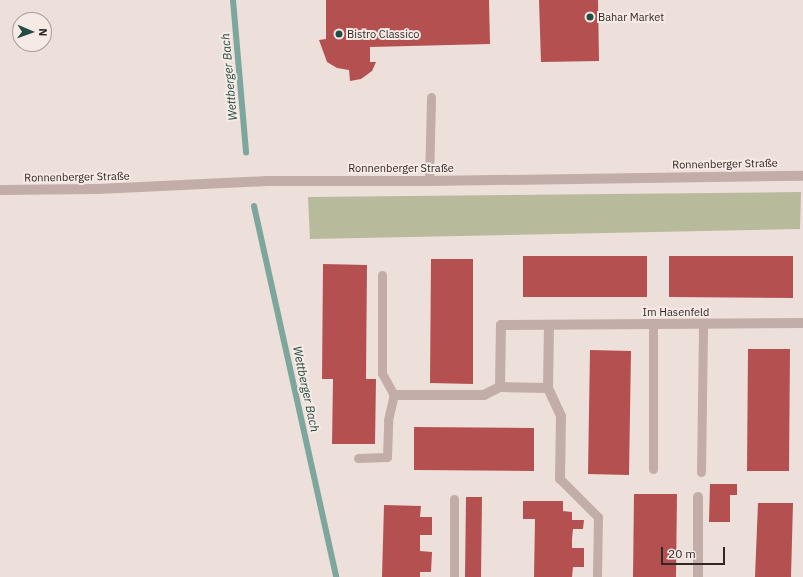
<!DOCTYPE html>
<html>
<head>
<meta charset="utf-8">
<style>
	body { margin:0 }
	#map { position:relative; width:803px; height:577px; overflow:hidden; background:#eddfda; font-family:"IBM Plex Sans",sans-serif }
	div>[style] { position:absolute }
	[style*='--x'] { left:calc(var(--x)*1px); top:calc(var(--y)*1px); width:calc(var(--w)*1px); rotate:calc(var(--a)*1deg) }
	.green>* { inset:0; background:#b8ba9c }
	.stream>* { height:6px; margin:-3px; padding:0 3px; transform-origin:3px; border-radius:3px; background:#7da69d }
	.building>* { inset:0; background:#b55051 }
	.service>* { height:9px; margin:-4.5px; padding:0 4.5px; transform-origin:4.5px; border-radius:4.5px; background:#c3ada8 }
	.minor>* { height:10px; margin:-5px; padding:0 5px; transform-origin:5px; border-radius:5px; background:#c3ada8 }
	.tertiary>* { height:10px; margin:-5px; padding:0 5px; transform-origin:5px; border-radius:5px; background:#c3ada8 }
	.dots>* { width:11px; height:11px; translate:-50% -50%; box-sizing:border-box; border:2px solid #f6eae5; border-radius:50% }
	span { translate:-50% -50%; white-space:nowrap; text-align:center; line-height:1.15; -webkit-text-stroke:4px #f6eae5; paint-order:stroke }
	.poi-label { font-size:11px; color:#312727 }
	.left { translate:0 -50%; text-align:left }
	.street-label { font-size:11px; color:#312727 }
	.water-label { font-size:12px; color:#224d45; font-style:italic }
	.north { position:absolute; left:12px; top:12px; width:40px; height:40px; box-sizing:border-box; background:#f6eae5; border:1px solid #a79c99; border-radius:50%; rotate:92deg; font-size:11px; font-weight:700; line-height:16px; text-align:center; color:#312727 }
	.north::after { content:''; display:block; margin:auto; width:14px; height:18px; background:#224d45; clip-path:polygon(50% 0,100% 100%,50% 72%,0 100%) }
	.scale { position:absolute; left:661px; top:547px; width:64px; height:18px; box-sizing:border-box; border:2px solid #312727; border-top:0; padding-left:5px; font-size:12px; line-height:14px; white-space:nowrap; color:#312727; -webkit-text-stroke:3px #f6eae5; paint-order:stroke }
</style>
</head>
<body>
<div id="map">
	<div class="green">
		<div style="clip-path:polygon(801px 192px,800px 229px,310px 239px,308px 197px)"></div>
	</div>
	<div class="stream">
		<div style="--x:233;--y:0;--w:153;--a:85.1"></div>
		<div style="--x:254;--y:206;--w:380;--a:77.5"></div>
	</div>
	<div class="building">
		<div style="clip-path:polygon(326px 0,489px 0,490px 44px,370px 47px,370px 62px,376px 62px,372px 71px,361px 79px,350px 81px,349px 70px,337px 68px,327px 62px,319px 40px,326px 39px)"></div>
		<div style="clip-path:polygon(539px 0,598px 0,599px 61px,541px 62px)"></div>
		<div style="clip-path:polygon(523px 256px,647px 256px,647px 297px,523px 297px)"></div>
		<div style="clip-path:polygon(669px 256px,793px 256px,793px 298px,669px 297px)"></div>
		<div style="clip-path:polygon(431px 259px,473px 259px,473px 384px,430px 383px)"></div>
		<div style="clip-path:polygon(323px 264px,367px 265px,366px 379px,376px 379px,375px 444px,332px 444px,333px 379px,322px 379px)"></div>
		<div style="clip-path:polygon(748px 349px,790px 349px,789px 471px,747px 471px)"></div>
		<div style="clip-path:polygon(590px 350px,631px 351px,629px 475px,588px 474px)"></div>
		<div style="clip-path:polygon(414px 427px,534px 428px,534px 471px,414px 470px)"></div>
		<div style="clip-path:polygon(710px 484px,737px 484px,737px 495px,730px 495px,730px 522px,709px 522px)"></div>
		<div style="clip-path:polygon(634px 494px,677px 494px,676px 577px,633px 577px)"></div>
		<div style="clip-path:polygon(466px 497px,482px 497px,481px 577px,465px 577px)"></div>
		<div style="clip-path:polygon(523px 501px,563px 501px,563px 511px,572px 512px,572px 520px,584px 520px,583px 529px,573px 529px,572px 539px,572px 548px,584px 548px,584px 567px,573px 567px,572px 577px,534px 577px,535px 519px,523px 519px)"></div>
		<div style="clip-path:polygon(758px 503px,793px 503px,791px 577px,755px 577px)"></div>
		<div style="clip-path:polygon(384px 505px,421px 506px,420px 517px,432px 517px,432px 535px,420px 535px,420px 551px,432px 552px,431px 572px,420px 572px,420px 577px,382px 577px)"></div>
	</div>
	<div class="service">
		<div style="--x:429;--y:181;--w:84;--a:-88.6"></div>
		<div style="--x:358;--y:458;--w:29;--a:-2"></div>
		<div style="--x:387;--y:457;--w:37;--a:-88"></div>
		<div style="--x:388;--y:420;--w:26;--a:-77"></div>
		<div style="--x:394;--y:395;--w:25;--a:-119"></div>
		<div style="--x:382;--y:373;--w:98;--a:-90"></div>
		<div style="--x:653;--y:469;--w:145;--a:-90"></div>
		<div style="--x:701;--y:472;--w:148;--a:-89.2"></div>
		<div style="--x:560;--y:479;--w:54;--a:45"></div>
		<div style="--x:598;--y:517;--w:60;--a:91"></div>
		<div style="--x:454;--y:577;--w:78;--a:-90"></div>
	</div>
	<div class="minor">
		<div style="--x:548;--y:388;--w:62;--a:-89.1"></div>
		<div style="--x:394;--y:395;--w:90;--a:0"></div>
		<div style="--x:484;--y:395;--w:18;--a:-27"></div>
		<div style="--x:560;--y:479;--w:63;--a:-89.1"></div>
		<div style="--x:561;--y:416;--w:31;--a:-115"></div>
		<div style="--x:548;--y:388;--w:48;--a:-178.8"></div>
		<div style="--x:500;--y:387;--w:62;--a:-89.1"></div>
		<div style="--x:501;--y:325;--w:302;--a:-0.4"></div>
		<div style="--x:698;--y:577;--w:80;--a:-90"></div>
	</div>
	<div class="tertiary">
		<div style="--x:0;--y:190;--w:98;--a:-0.6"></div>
		<div style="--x:98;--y:189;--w:170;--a:-2.7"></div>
		<div style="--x:268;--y:181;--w:161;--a:0"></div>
		<div style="--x:429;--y:181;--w:374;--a:-0.8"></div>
	</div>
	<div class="dots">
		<div style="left:590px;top:17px;background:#224d45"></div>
		<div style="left:339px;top:34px;background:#224d45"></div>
	</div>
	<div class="poi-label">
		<span class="left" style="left:598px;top:17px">Bahar Market</span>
		<span class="left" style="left:347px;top:34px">Bistro Classico</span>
	</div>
	<div class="street-label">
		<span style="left:725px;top:164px;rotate:-1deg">Ronnenberger Straße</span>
		<span style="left:401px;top:168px">Ronnenberger Straße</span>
		<span style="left:77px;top:177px;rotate:-1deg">Ronnenberger Straße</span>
		<span style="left:676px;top:312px">Im Hasenfeld</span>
	</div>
	<div class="water-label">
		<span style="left:229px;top:77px;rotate:-95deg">Wettberger Bach</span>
		<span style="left:306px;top:389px;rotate:78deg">Wettberger Bach</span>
	</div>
	<div class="north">N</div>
	<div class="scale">20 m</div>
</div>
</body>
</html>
